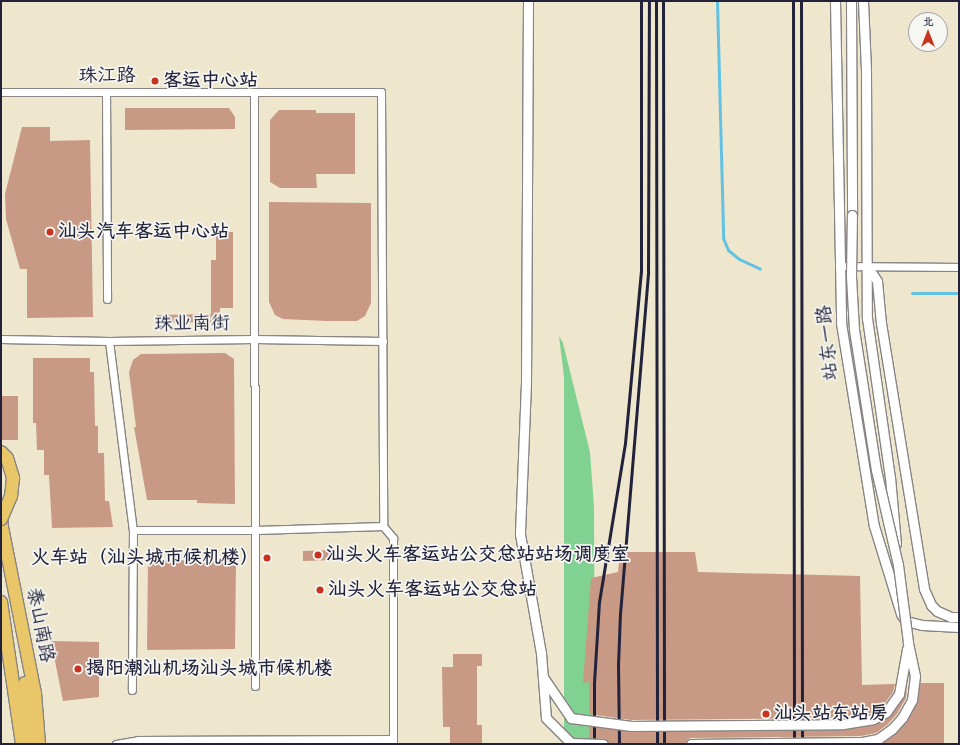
<!DOCTYPE html>
<html>
<head>
<meta charset="utf-8">
<style>
	body { margin:0 }
	#map { position:relative; width:960px; height:745px; overflow:hidden; background:#eee7ce; font-family:Caveat,"LXGW WenKai TC",sans-serif }
	div>[style] { position:absolute }
	[style*='--x'] { left:calc(var(--x)*1px); top:calc(var(--y)*1px); width:calc(var(--w)*1px); rotate:calc(var(--a)*1deg) }
	.green>* { inset:0; background:#81d192 }
	.stream>* { height:3px; margin:-1.5px; padding:0 1.5px; transform-origin:1.5px; border-radius:1.5px; background:#63c1e1 }
	.building>* { inset:0; background:#c89985 }
	.roads { filter:drop-shadow(1px 0 #888484) drop-shadow(-1px 0 #888484) drop-shadow(0 1px #888484) drop-shadow(0 -1px #888484) }
	.minor>* { height:7px; margin:-3.5px; padding:0 3.5px; transform-origin:3.5px; border-radius:3.5px; background:#fff }
	.tertiary>* { height:9px; margin:-4.5px; padding:0 4.5px; transform-origin:4.5px; border-radius:4.5px; background:#fff }
	.trunk>* { height:12px; margin:-6px; padding:0 6px; transform-origin:6px; border-radius:6px; background:#e9c769 }
	.rail>* { height:3px; margin:-1.5px; padding:0 1.5px; transform-origin:1.5px; border-radius:1.5px; background:#22223b }
	.bridges { filter:drop-shadow(1px 0 #888484) drop-shadow(-1px 0 #888484) drop-shadow(0 1px #888484) drop-shadow(0 -1px #888484) }
	.tertiary-bridge>* { height:9px; margin:-4.5px; padding:0 4.5px; transform-origin:4.5px; border-radius:4.5px; background:#fff }
	.trunk-bridge>* { height:12px; margin:-6px; padding:0 6px; transform-origin:6px; border-radius:6px; background:#e9c769 }
	.dots>* { width:11px; height:11px; translate:-50% -50%; box-sizing:border-box; border:2px solid #f6f6f2; border-radius:50% }
	span { translate:-50% -50%; white-space:nowrap; text-align:center; line-height:1.15; -webkit-text-stroke:3.5px #f6f6f2; paint-order:stroke }
	.street-label { font-size:19px; color:#22223b }
	.poi-label { font-size:19px; color:#22223b; font-weight:700 }
	.left { translate:0 -50%; text-align:left }
	.right { translate:-100% -50%; text-align:right }
	.frame { position:absolute; inset:0; border:2px solid #22223b; pointer-events:none }
	.north { position:absolute; left:908px; top:12px; width:40px; height:40px; box-sizing:border-box; background:#f6f6f2; border:1px solid #a1a1a9; border-radius:50%; rotate:0deg; font-size:11px; font-weight:700; line-height:16px; text-align:center; color:#22223b }
	.north::after { content:''; display:block; margin:auto; width:14px; height:18px; background:#c8321e; clip-path:polygon(50% 0,100% 100%,50% 72%,0 100%) }
</style>
</head>
<body>
<div id="map">
	<div class="green">
		<div style="clip-path:polygon(559px 336px,563px 343px,590px 452px,594px 507px,595px 744px,564px 744px,564px 377px)"></div>
	</div>
	<div class="stream">
		<div style="--x:717;--y:1;--w:237;--a:88.5"></div>
		<div style="--x:723;--y:238;--w:13;--a:67"></div>
		<div style="--x:728;--y:250;--w:14;--a:39"></div>
		<div style="--x:739;--y:259;--w:23;--a:25"></div>
		<div style="--x:912;--y:293;--w:47;--a:0"></div>
	</div>
	<div class="building">
		<div style="clip-path:polygon(125px 108px,229px 108px,235px 117px,235px 129px,125px 130px)"></div>
		<div style="clip-path:polygon(279px 110px,316px 110px,316px 113px,355px 113px,355px 174px,316px 174px,317px 188px,280px 188px,270px 182px,270px 120px)"></div>
		<div style="clip-path:polygon(22px 127px,50px 127px,50px 141px,90px 140px,93px 317px,27px 318px,27px 269px,20px 269px,6px 219px,5px 194px)"></div>
		<div style="clip-path:polygon(269px 202px,371px 203px,371px 303px,365px 316px,357px 321px,327px 321px,283px 319px,275px 315px,269px 302px)"></div>
		<div style="clip-path:polygon(216px 232px,233px 232px,233px 308px,220px 308px,220px 322px,157px 323px,157px 315px,211px 314px,211px 260px,216px 260px)"></div>
		<div style="clip-path:polygon(225px 353px,234px 359px,235px 504px,197px 503px,197px 500px,147px 500px,134px 427px,136px 427px,129px 372px,133px 360px,141px 354px)"></div>
		<div style="clip-path:polygon(33px 358px,90px 358px,90px 372px,94px 372px,95px 426px,98px 426px,98px 453px,104px 453px,105px 501px,109px 501px,113px 527px,52px 528px,49px 475px,44px 475px,44px 450px,37px 450px,36px 423px,33px 423px)"></div>
		<div style="clip-path:polygon(1px 396px,18px 396px,18px 440px,1px 440px)"></div>
		<div style="clip-path:polygon(334px 550px,334px 560px,303px 561px,303px 551px)"></div>
		<div style="clip-path:polygon(620px 552px,695px 552px,698px 572px,860px 576px,862px 685px,895px 684px,893px 692px,882px 707px,871px 713px,842px 718px,631px 720px,589px 714px,589px 682px,583px 683px,591px 578px,618px 572px)"></div>
		<div style="clip-path:polygon(148px 560px,236px 561px,235px 649px,147px 650px)"></div>
		<div style="clip-path:polygon(51px 641px,99px 642px,99px 697px,63px 701px)"></div>
		<div style="clip-path:polygon(453px 654px,482px 654px,482px 666px,477px 666px,477px 725px,482px 725px,482px 744px,450px 744px,450px 727px,443px 727px,442px 667px,453px 667px)"></div>
		<div style="clip-path:polygon(920px 683px,944px 683px,944px 744px,881px 744px,896px 733px,907px 721px,917px 703px)"></div>
		<div style="clip-path:polygon(907px 684px,906px 698px,897px 714px,888px 724px,876px 733px,861px 736px,691px 738px,688px 739px,685px 744px,609px 744px,606px 739px,589px 738px,589px 726px,631px 732px,843px 730px,874px 725px,891px 716px,904px 697px)"></div>
	</div>
	<div class="roads">
		<div class="minor">
			<div style="--x:1;--y:92;--w:380;--a:0"></div>
			<div style="--x:381;--y:92;--w:434;--a:89.7"></div>
			<div style="--x:383;--y:526;--w:16;--a:50"></div>
			<div style="--x:393;--y:538;--w:206;--a:90"></div>
			<div style="--x:106;--y:92;--w:207;--a:89.7"></div>
			<div style="--x:254;--y:92;--w:594;--a:89.9"></div>
			<div style="--x:839;--y:266;--w:120;--a:0.5"></div>
			<div style="--x:1;--y:339;--w:108;--a:1.1"></div>
			<div style="--x:109;--y:341;--w:145;--a:-0.8"></div>
			<div style="--x:254;--y:339;--w:129;--a:0.9"></div>
			<div style="--x:109;--y:341;--w:191;--a:82.8"></div>
			<div style="--x:133;--y:530;--w:160;--a:90.4"></div>
			<div style="--x:133;--y:530;--w:123;--a:0"></div>
			<div style="--x:256;--y:530;--w:127;--a:-1.8"></div>
			<div style="--x:116;--y:744;--w:22;--a:-10"></div>
			<div style="--x:138;--y:740;--w:255;--a:-0.2"></div>
		</div>
		<div class="tertiary">
			<div style="--x:835;--y:1;--w:322;--a:88.9"></div>
			<div style="--x:841;--y:323;--w:206;--a:80.8"></div>
			<div style="--x:874;--y:526;--w:92;--a:72.9"></div>
			<div style="--x:901;--y:614;--w:9;--a:54"></div>
			<div style="--x:906;--y:621;--w:16;--a:14"></div>
			<div style="--x:922;--y:625;--w:37;--a:3"></div>
			<div style="--x:851;--y:1;--w:214;--a:89.7"></div>
			<div style="--x:863;--y:1;--w:68;--a:87.5"></div>
			<div style="--x:866;--y:69;--w:249;--a:89.8"></div>
			<div style="--x:867;--y:318;--w:161;--a:81.8"></div>
			<div style="--x:890;--y:477;--w:67;--a:84.9"></div>
			<div style="--x:867;--y:266;--w:18;--a:56"></div>
			<div style="--x:877;--y:281;--w:42;--a:84.6"></div>
			<div style="--x:881;--y:323;--w:269;--a:80.8"></div>
			<div style="--x:924;--y:589;--w:17;--a:66"></div>
			<div style="--x:931;--y:605;--w:8;--a:45"></div>
			<div style="--x:937;--y:611;--w:15;--a:23"></div>
			<div style="--x:951;--y:617;--w:8;--a:0"></div>
		</div>
		<div class="trunk">
			<div style="--x:1;--y:514;--w:13;--a:86"></div>
			<div style="--x:2;--y:527;--w:169;--a:78.8"></div>
			<div style="--x:35;--y:693;--w:51;--a:85.5"></div>
			<div style="--x:1;--y:602;--w:144;--a:81.6"></div>
			<div style="--x:25;--y:683;--w:61;--a:86.2"></div>
		</div>
	</div>
	<div class="rail">
		<div style="--x:656;--y:1;--w:743;--a:89.92"></div>
		<div style="--x:663;--y:1;--w:743;--a:89.92"></div>
		<div style="--x:793;--y:1;--w:743;--a:89.92"></div>
		<div style="--x:801;--y:1;--w:743;--a:89.92"></div>
		<div style="--x:594;--y:744;--w:61;--a:-90"></div>
		<div style="--x:594;--y:683;--w:81;--a:-86.5"></div>
		<div style="--x:599;--y:602;--w:161;--a:-80.7"></div>
		<div style="--x:625;--y:443;--w:173;--a:-84.7"></div>
		<div style="--x:641;--y:271;--w:270;--a:-90"></div>
		<div style="--x:619;--y:744;--w:79;--a:-90.7"></div>
		<div style="--x:618;--y:665;--w:51;--a:-87.8"></div>
		<div style="--x:620;--y:614;--w:344;--a:-85.3"></div>
		<div style="--x:648;--y:271;--w:270;--a:-89.8"></div>
	</div>
	<div class="bridges">
		<div class="tertiary-bridge">
			<div style="--x:528;--y:1;--w:382;--a:90.3"></div>
			<div style="--x:526;--y:383;--w:151;--a:92.3"></div>
			<div style="--x:520;--y:534;--w:121;--a:80"></div>
			<div style="--x:541;--y:653;--w:65;--a:85.6"></div>
			<div style="--x:546;--y:718;--w:35;--a:45"></div>
			<div style="--x:571;--y:743;--w:32;--a:2"></div>
			<div style="--x:543;--y:677;--w:50;--a:55.7"></div>
			<div style="--x:571;--y:718;--w:61;--a:7.6"></div>
			<div style="--x:631;--y:726;--w:212;--a:-0.5"></div>
			<div style="--x:843;--y:724;--w:30;--a:-9"></div>
			<div style="--x:873;--y:719;--w:15;--a:-28"></div>
			<div style="--x:886;--y:712;--w:22;--a:-54"></div>
			<div style="--x:899;--y:694;--w:46;--a:-79.9"></div>
			<div style="--x:691;--y:744;--w:171;--a:-0.7"></div>
			<div style="--x:862;--y:742;--w:16;--a:-11"></div>
			<div style="--x:878;--y:739;--w:17;--a:-36"></div>
			<div style="--x:892;--y:729;--w:15;--a:-48"></div>
			<div style="--x:902;--y:718;--w:21;--a:-61"></div>
			<div style="--x:912;--y:700;--w:24;--a:-83"></div>
			<div style="--x:915;--y:676;--w:35;--a:-102"></div>
			<div style="--x:908;--y:642;--w:78;--a:-97.4"></div>
			<div style="--x:898;--y:565;--w:98;--a:-103"></div>
			<div style="--x:876;--y:470;--w:142;--a:-98.9"></div>
			<div style="--x:854;--y:330;--w:54;--a:-93.2"></div>
			<div style="--x:851;--y:276;--w:61;--a:-89.1"></div>
		</div>
		<div class="trunk-bridge">
			<div style="--x:1;--y:452;--w:8;--a:45"></div>
			<div style="--x:7;--y:458;--w:21;--a:73"></div>
			<div style="--x:13;--y:478;--w:18;--a:96"></div>
			<div style="--x:11;--y:496;--w:25;--a:113"></div>
		</div>
	</div>
	<div class="dots">
		<div style="left:155px;top:81px;background:#c8321e"></div>
		<div style="left:50px;top:232px;background:#c8321e"></div>
		<div style="left:318px;top:555px;background:#c8321e"></div>
		<div style="left:267px;top:558px;background:#c8321e"></div>
		<div style="left:320px;top:590px;background:#c8321e"></div>
		<div style="left:78px;top:669px;background:#c8321e"></div>
		<div style="left:766px;top:714px;background:#c8321e"></div>
	</div>
	<div class="street-label">
		<span style="left:107px;top:76px">珠江路</span>
		<span style="left:192px;top:324px;rotate:-1deg">珠业南街</span>
		<span style="left:828px;top:343px;rotate:-96deg">站东一路</span>
		<span style="left:40px;top:625px;rotate:79deg">泰山南路</span>
	</div>
	<div class="poi-label">
		<span class="left" style="left:163px;top:81px">客运中心站</span>
		<span class="left" style="left:58px;top:232px">汕头汽车客运中心站</span>
		<span class="left" style="left:326px;top:555px">汕头火车客运站公交总站站场调度室</span>
		<span class="right" style="left:259px;top:558px">火车站（汕头城市候机楼）</span>
		<span class="left" style="left:328px;top:590px">汕头火车客运站公交总站</span>
		<span class="left" style="left:86px;top:669px">揭阳潮汕机场汕头城市候机楼</span>
		<span class="left" style="left:774px;top:714px">汕头站东站房</span>
	</div>
	<div class="frame"></div>
	<div class="north">北</div>
</div>
</body>
</html>
